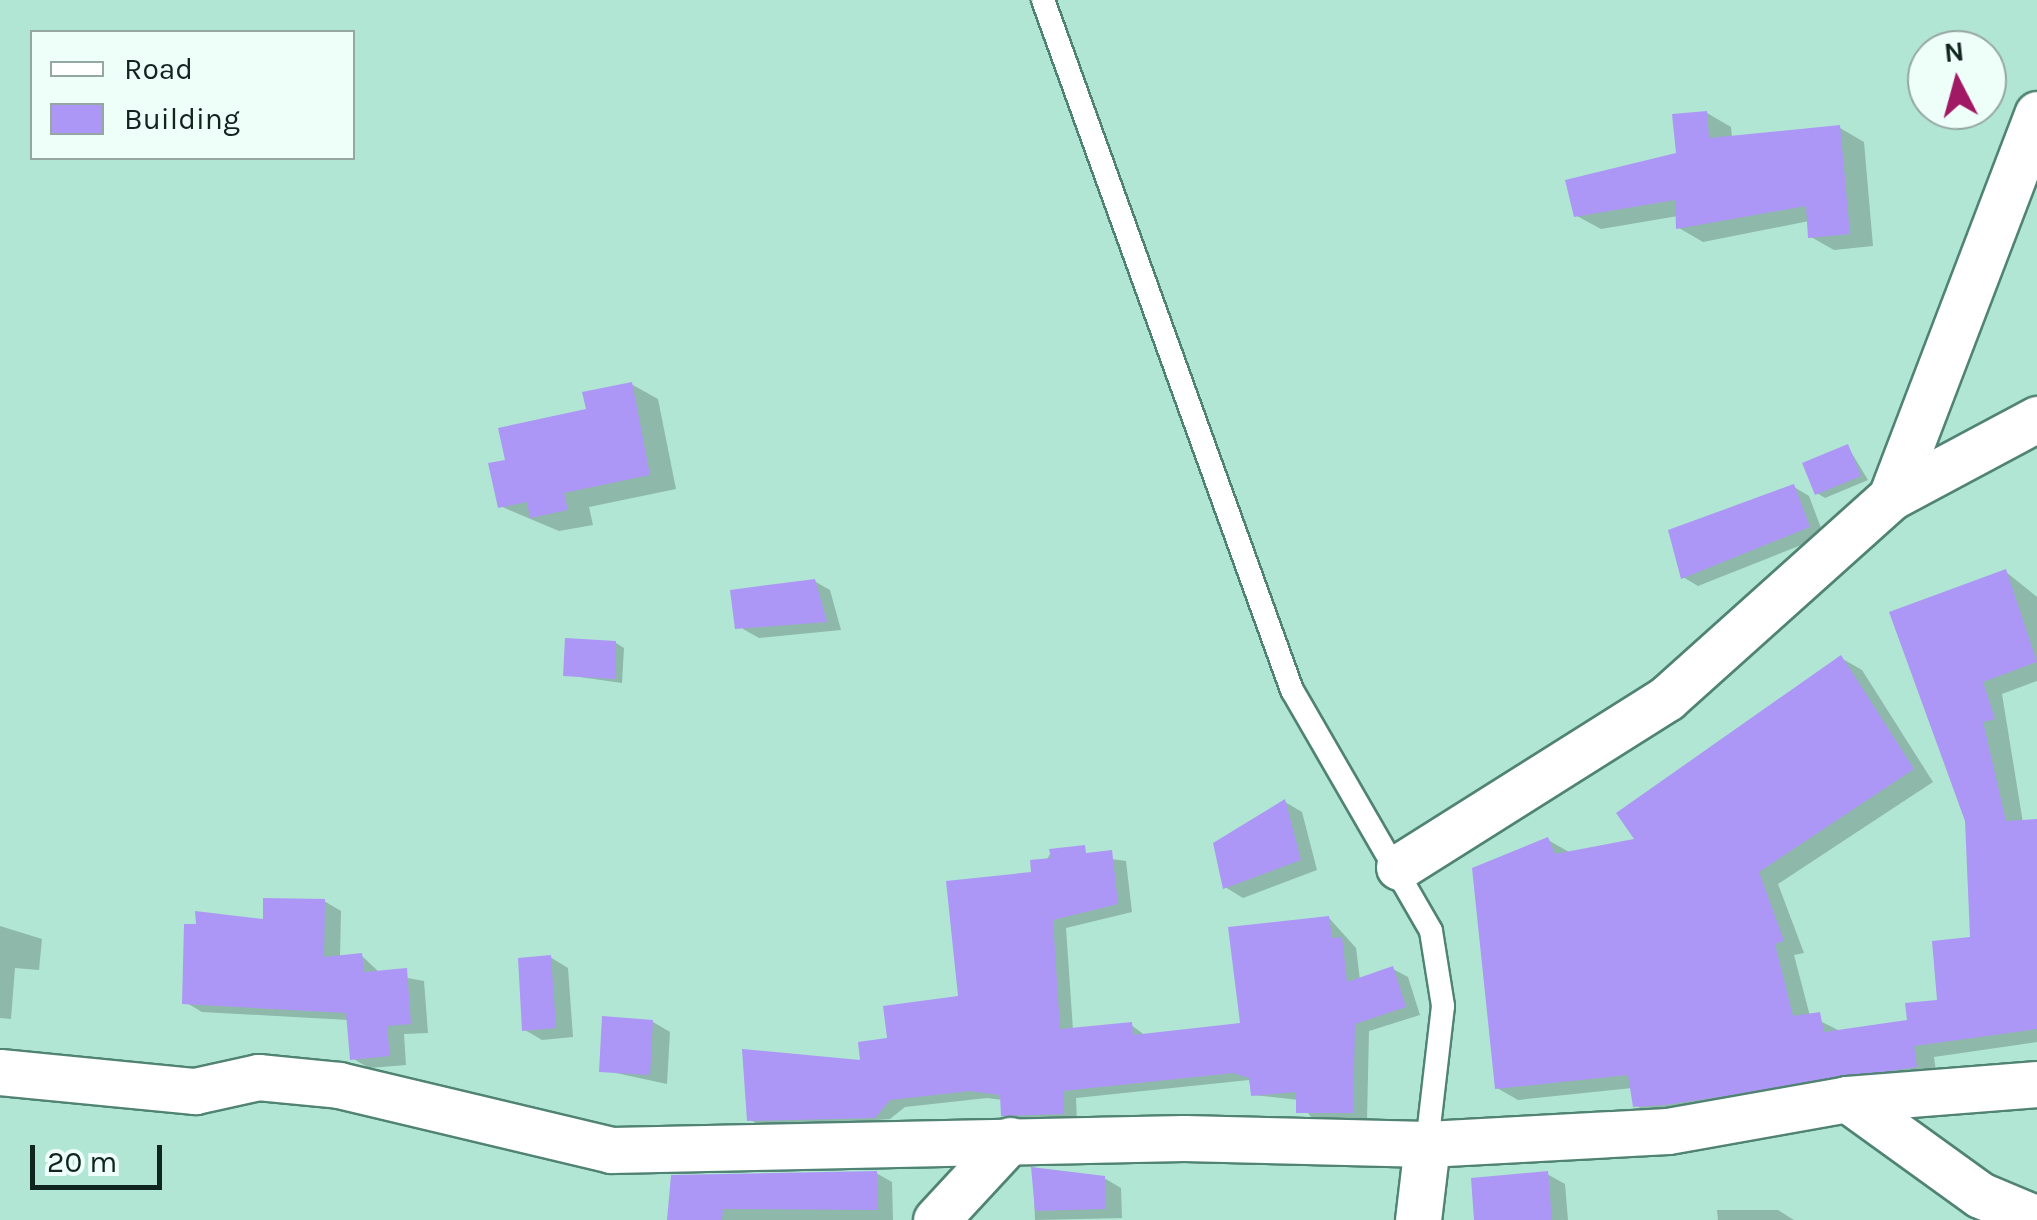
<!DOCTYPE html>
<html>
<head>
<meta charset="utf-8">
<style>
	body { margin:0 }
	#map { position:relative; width:2037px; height:1220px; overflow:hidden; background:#b1e6d5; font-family:Karla,sans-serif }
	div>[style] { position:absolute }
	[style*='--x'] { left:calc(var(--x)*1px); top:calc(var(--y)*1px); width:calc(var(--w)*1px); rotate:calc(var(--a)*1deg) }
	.shadow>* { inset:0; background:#0003 }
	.building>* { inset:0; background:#ad97f6 }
	.roads { filter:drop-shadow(2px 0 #518374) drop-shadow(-2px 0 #518374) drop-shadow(0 2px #518374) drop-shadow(0 -2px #518374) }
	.service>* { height:22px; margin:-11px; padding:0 11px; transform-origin:11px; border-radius:11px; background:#fff }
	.minor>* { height:45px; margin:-22.5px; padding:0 22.5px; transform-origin:22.5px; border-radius:22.5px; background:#fff }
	span { translate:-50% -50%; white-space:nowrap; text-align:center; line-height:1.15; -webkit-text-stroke:9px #eefef8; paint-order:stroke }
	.legend { position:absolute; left:30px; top:30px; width:325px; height:130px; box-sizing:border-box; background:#eefef8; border:2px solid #95a7a1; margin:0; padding:12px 18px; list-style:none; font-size:30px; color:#10251f }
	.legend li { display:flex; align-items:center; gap:20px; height:50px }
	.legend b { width:50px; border:2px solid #95a7a1 }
	.north { position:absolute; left:1907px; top:30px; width:100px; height:100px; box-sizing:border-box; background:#eefef8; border:2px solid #95a7a1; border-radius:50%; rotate:354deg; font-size:28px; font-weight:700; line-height:40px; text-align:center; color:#10251f }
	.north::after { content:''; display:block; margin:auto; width:35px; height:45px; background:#a11964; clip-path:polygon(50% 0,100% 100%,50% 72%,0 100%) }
	.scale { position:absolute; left:30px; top:1145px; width:132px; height:45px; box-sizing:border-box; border:5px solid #10251f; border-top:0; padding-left:12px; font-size:30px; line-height:35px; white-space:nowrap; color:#10251f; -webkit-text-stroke:8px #eefef8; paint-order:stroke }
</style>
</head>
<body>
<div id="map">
	<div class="shadow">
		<div style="clip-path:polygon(1707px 113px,1731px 127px,1732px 138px,1840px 128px,1864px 142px,1873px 246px,1834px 250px,1811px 237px,1809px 221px,1703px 242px,1679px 228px,1678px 216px,1601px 229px,1577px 216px,1678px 155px)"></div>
		<div style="clip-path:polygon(631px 384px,658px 399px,676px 489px,589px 507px,593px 525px,559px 531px,500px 506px,508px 462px)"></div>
		<div style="clip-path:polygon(1848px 447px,1868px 480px,1825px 498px,1817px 493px)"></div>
		<div style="clip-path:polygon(1794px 487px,1809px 496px,1824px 536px,1698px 586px,1683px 577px)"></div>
		<div style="clip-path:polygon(2006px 572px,2037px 597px,2037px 681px,2002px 694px,2023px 823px,2037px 822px,2037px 1042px,1934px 1057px,1937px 1078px,1656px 1117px,1635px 1105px,1632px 1088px,1518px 1100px,1497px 1088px,1548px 840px,1569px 852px,1638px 841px,1841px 658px,1862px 670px,1933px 782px,1778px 884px,1804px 953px,1794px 955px,1810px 1016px,1842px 1032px,1910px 1022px,1940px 1002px,1973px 939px,1968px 820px,1893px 614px)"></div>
		<div style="clip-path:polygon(814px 581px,830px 590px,841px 630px,759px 638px,743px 629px,733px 592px)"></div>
		<div style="clip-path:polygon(616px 643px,624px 648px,622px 683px,565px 675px)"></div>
		<div style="clip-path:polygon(1285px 802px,1302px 812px,1317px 870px,1243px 898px,1225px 887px)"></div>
		<div style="clip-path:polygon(1052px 851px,1126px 861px,1132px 912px,1066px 928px,1073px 1030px,1131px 1025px,1146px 1036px,1242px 1026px,1329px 918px,1356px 948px,1360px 980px,1393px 969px,1408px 977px,1420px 1015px,1369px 1031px,1367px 1120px,1313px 1120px,1299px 1100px,1253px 1095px,1249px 1080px,1076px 1098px,1077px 1121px,1018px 1122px,1003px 1114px,1003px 1100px,987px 1098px,905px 1107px,890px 1119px,764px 1128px,749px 1119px,863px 1063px,961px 998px)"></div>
		<div style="clip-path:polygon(324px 901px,341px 911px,340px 958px,362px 956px,380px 973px,424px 981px,428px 1033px,404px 1034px,406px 1065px,369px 1068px,352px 1058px,349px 1020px,202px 1012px,185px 1002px,265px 922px)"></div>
		<div style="clip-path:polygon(0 926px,42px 939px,39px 970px,15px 968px,11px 1019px,0 1018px)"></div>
		<div style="clip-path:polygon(550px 957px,568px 968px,573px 1037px,542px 1040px,525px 1030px)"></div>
		<div style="clip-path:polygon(653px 1022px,670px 1032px,667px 1084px,602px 1070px)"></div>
		<div style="clip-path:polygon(1033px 1170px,1104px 1178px,1121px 1188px,1122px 1218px,1035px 1220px)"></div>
		<div style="clip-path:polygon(876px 1173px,892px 1182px,893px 1220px,670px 1220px)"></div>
		<div style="clip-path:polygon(1547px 1174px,1565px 1184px,1568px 1220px,1477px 1220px)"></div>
		<div style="clip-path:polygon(1717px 1210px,1778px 1210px,1794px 1220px,1718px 1220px)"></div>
	</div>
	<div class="building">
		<div style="clip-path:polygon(1707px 111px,1709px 138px,1840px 125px,1850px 234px,1808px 238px,1806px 206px,1676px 229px,1675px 200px,1574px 217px,1565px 180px,1676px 153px,1672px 114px)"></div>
		<div style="clip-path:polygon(632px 382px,650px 475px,564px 493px,568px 510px,530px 518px,527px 502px,498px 508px,488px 463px,505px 460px,498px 428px,586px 409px,582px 392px)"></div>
		<div style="clip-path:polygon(1848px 444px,1861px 476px,1815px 495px,1802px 463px)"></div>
		<div style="clip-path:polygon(1794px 484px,1810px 527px,1681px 579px,1668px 530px)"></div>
		<div style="clip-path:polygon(2006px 569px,2037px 662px,1983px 682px,1995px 719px,1983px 722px,2006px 821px,2037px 819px,2037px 1029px,1914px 1046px,1917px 1067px,1665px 1105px,1633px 1107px,1628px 1075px,1495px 1089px,1472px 868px,1548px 837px,1555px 854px,1634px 839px,1616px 813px,1841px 655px,1914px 769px,1759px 872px,1784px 941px,1775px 944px,1793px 1016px,1820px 1012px,1824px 1032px,1907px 1020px,1905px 1003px,1937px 1000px,1932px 941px,1970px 937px,1965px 821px,1889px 612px)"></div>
		<div style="clip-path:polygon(815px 579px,827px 622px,735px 629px,730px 590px)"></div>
		<div style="clip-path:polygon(565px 638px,616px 641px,615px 679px,563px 676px)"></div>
		<div style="clip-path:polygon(1285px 799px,1301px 860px,1223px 889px,1213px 843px)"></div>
		<div style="clip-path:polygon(1085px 845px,1086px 853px,1112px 850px,1118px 904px,1053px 920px,1060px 1029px,1132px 1022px,1133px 1035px,1240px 1023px,1228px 927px,1329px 916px,1332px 938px,1342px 937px,1347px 982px,1393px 966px,1406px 1007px,1355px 1024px,1353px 1113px,1296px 1113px,1296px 1092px,1251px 1096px,1249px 1078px,1233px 1073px,1063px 1091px,1064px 1114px,1001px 1116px,1000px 1095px,970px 1091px,890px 1100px,875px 1118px,747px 1121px,742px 1049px,860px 1060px,858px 1042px,887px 1038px,883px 1006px,958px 996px,946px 881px,1031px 872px,1030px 860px,1051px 858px,1049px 849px)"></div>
		<div style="clip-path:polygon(263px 898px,325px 899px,324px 957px,362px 953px,364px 972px,407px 968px,411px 1024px,387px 1026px,390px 1056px,350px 1060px,346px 1013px,182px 1004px,184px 924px,196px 924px,195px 911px,263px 919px)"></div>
		<div style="clip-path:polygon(551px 955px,556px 1028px,522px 1031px,518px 958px)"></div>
		<div style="clip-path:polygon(602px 1016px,653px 1020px,650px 1075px,599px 1072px)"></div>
		<div style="clip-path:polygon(1031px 1167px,1105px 1176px,1105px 1209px,1035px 1211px)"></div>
		<div style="clip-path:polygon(877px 1171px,878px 1210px,723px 1209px,722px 1220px,667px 1220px,671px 1175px)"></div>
		<div style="clip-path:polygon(1548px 1171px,1552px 1220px,1474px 1220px,1471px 1178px)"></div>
	</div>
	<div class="roads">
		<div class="service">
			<div style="--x:1043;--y:0;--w:734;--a:70.16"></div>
			<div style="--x:1292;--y:690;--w:278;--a:60"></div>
			<div style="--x:1431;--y:931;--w:76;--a:80.9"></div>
			<div style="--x:1443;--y:1006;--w:139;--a:96.6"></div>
		</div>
		<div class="minor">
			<div style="--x:1891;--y:497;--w:410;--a:-69.1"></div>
			<div style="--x:1399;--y:867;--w:317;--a:-32.2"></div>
			<div style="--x:1667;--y:698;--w:301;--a:-41.9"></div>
			<div style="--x:1891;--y:497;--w:166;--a:-28.1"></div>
			<div style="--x:0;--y:1072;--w:196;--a:5.6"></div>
			<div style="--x:195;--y:1091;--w:65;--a:-12.5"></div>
			<div style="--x:258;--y:1077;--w:81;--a:5.6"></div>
			<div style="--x:339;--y:1085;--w:280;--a:13.4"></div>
			<div style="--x:611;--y:1150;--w:573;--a:-1.2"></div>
			<div style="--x:1184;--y:1138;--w:243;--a:1.4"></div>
			<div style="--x:1427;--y:1144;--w:241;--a:-3.1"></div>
			<div style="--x:1668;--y:1131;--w:182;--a:-10.1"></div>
			<div style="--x:1847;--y:1099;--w:191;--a:-4.5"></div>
			<div style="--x:1847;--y:1099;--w:164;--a:35.8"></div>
			<div style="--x:1980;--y:1195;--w:62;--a:22.8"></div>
			<div style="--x:936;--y:1220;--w:109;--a:-47.2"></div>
			<div style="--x:1418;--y:1220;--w:77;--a:-83.2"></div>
		</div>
	</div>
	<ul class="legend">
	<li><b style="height:12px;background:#fff"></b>Road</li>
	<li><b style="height:28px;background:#ad97f6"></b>Building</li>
	</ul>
	<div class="north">N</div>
	<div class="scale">20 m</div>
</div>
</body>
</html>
